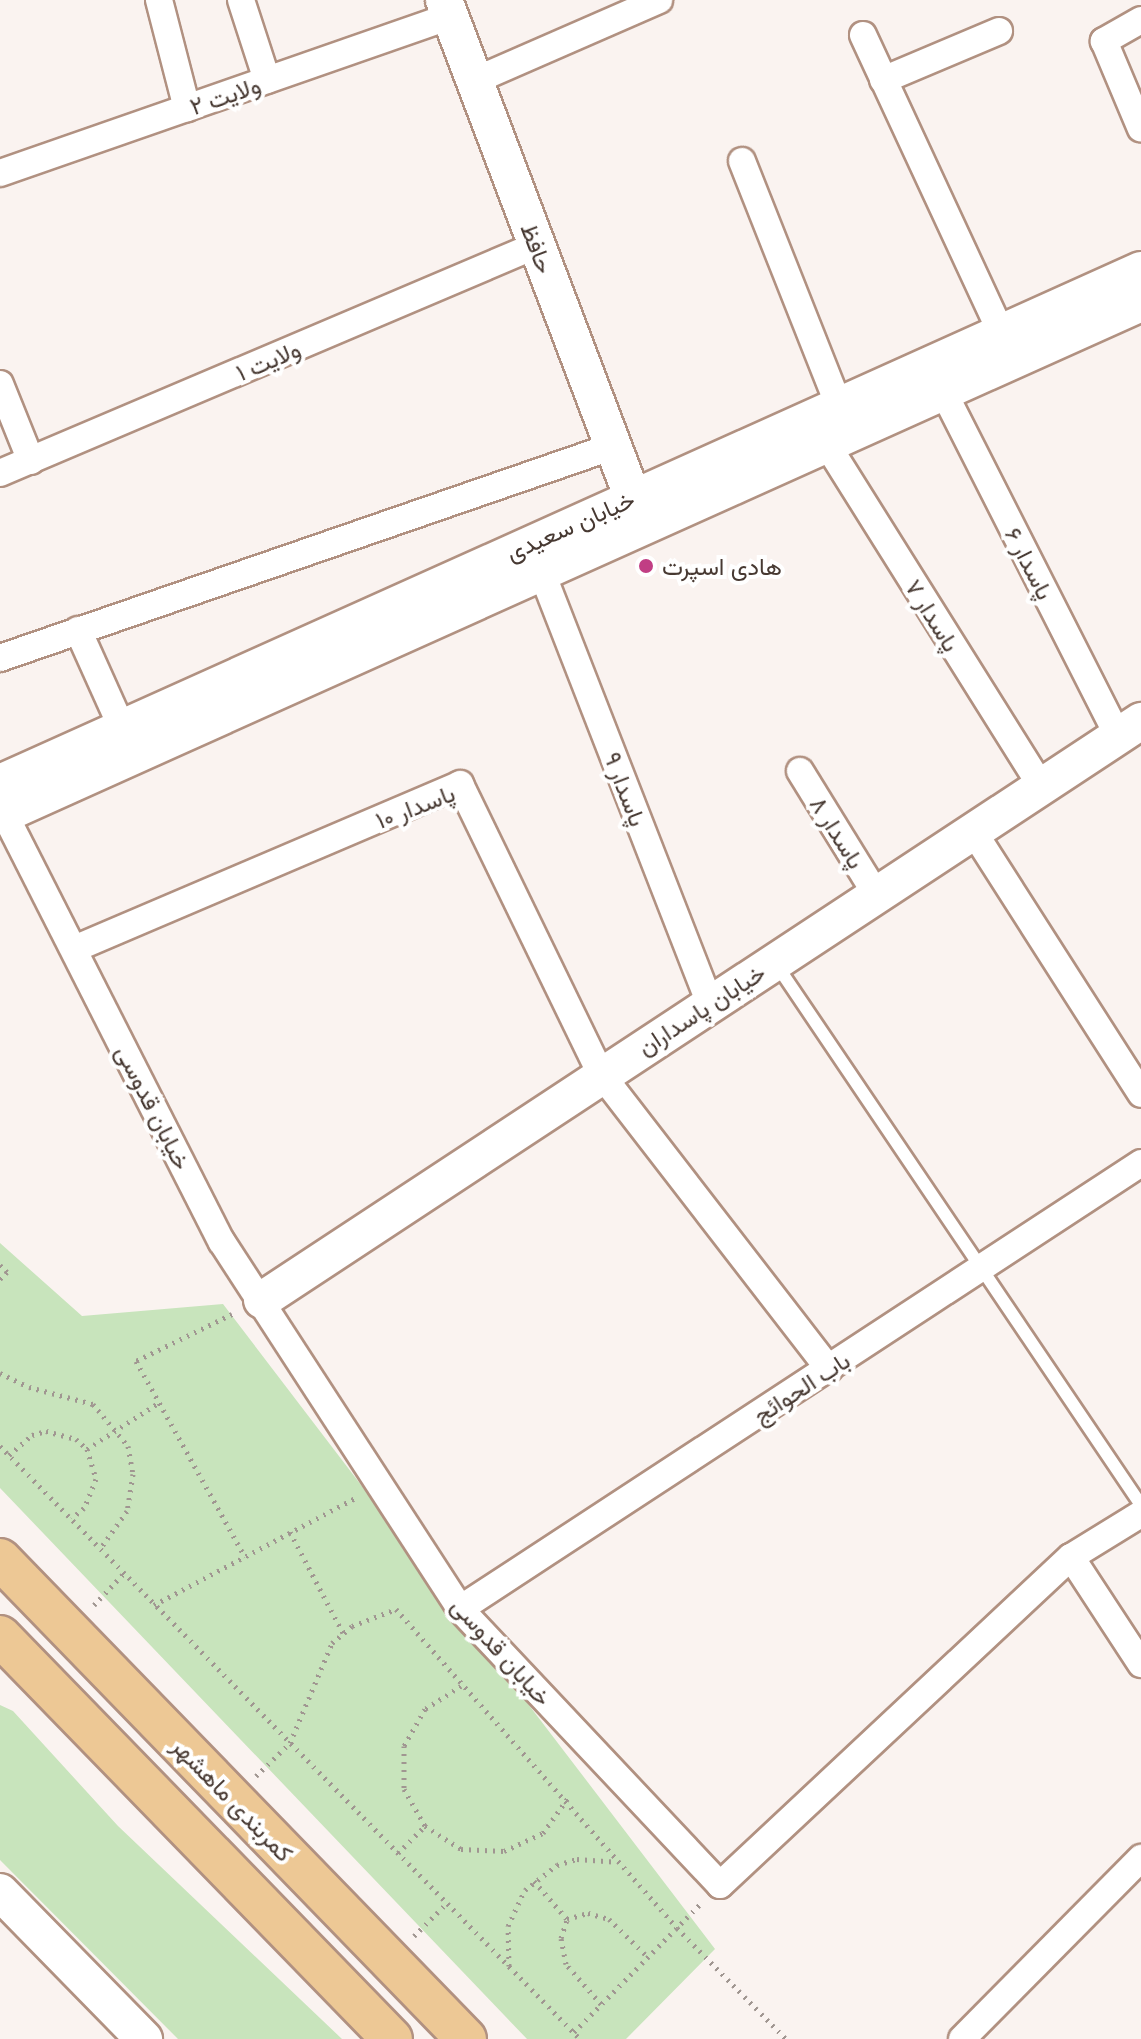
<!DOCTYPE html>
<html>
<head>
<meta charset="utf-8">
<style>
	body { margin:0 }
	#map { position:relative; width:1141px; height:2039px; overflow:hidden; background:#faf3f0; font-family:"Noto Sans",Vazirmatn,sans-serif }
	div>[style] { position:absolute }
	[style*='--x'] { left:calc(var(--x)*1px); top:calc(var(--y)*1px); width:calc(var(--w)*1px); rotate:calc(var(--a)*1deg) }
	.green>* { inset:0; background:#c8e4bc }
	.path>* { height:5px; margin-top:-2.5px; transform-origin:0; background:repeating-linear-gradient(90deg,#a09691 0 2px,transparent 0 8px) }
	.roads { filter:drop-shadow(2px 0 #b19181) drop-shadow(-2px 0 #b19181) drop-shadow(0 2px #b19181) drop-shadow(0 -2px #b19181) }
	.lane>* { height:12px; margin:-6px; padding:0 6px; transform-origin:6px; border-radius:6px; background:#fff }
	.street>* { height:26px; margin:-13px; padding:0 13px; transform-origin:13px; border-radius:13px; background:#fff }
	.secondary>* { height:36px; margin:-18px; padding:0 18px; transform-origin:18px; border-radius:18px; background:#fff }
	.primary>* { height:40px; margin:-20px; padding:0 20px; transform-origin:20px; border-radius:20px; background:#edc895 }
	.dots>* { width:22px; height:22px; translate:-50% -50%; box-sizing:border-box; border:4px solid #fff; border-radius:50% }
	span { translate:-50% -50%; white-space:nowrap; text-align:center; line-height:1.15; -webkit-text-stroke:8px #fff; paint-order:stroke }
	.street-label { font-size:24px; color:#473932 }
	.poi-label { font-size:24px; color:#473932 }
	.left { translate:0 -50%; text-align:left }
</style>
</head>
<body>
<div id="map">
	<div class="green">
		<div style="clip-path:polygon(0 1243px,82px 1316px,223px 1304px,715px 1949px,626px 2039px,527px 2039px,0 1488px)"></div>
		<div style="clip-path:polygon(0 1705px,13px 1711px,118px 1826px,342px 2039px,178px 2039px,0 1860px)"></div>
	</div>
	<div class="path">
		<div style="--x:0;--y:1265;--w:10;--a:45"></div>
		<div style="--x:7;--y:1272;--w:10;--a:135"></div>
		<div style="--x:232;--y:1314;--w:107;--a:153.9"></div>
		<div style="--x:136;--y:1361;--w:224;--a:60.9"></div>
		<div style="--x:0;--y:1373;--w:32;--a:26"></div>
		<div style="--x:29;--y:1387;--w:66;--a:14.9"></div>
		<div style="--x:93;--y:1404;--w:55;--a:50.2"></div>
		<div style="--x:128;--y:1446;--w:28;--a:80"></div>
		<div style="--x:133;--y:1474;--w:37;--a:99"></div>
		<div style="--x:127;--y:1511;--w:47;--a:125.4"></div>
		<div style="--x:0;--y:1446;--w:829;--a:45.63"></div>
		<div style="--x:87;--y:1449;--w:87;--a:-32.8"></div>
		<div style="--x:9;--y:1455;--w:30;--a:-41"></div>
		<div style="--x:32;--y:1435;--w:15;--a:-16"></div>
		<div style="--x:46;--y:1431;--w:31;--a:15"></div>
		<div style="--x:76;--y:1439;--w:15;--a:42"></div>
		<div style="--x:87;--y:1449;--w:31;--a:73"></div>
		<div style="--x:96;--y:1479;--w:31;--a:112"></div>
		<div style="--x:84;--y:1508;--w:16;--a:140"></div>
		<div style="--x:290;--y:1532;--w:114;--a:62.3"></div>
		<div style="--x:94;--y:1605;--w:44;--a:-46.8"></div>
		<div style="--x:154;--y:1605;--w:228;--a:-28"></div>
		<div style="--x:461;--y:1686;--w:43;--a:147.4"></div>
		<div style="--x:425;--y:1709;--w:43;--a:119.6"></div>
		<div style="--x:404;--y:1746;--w:43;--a:90"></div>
		<div style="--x:404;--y:1789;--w:43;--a:60.4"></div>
		<div style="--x:425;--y:1826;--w:43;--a:32.6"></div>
		<div style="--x:461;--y:1849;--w:43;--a:2.7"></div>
		<div style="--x:504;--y:1851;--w:43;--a:-24.8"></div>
		<div style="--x:543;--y:1833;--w:43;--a:-54.5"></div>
		<div style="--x:256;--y:1776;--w:47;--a:-44.1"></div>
		<div style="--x:290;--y:1743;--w:108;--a:-67.2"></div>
		<div style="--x:332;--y:1643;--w:26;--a:-40"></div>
		<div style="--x:352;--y:1626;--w:47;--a:-21.1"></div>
		<div style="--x:396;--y:1609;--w:425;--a:48.6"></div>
		<div style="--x:677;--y:1928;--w:156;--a:45.5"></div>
		<div style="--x:398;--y:1853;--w:38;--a:-45"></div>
		<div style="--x:534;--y:1881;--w:50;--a:49"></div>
		<div style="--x:414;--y:1936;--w:47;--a:-45"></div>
		<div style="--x:509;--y:1966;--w:40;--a:-91.4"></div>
		<div style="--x:508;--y:1926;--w:40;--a:-65"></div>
		<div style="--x:525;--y:1890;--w:41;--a:-38"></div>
		<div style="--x:557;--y:1865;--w:21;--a:-17"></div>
		<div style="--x:577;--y:1859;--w:39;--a:4"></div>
		<div style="--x:601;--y:2004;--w:53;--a:-131.2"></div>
		<div style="--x:566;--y:1964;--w:26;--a:-101"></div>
		<div style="--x:561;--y:1938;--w:20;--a:-72"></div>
		<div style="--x:567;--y:1919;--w:22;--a:-16"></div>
		<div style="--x:588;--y:1913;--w:22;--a:16"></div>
		<div style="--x:609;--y:1919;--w:54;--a:44.3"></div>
		<div style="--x:574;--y:2032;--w:182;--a:-45.4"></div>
	</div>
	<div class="roads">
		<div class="lane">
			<div style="--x:776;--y:964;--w:653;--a:55.99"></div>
		</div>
		<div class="street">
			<div style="--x:159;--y:0;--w:112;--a:75.5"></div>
			<div style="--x:241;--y:0;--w:84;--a:72"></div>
			<div style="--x:1141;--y:20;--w:43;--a:150.4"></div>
			<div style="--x:1104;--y:41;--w:95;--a:67.2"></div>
			<div style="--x:863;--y:35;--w:327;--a:65.1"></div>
			<div style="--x:883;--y:80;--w:126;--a:-22.9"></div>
			<div style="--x:474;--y:81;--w:202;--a:-23.6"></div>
			<div style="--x:742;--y:161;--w:260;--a:68.4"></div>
			<div style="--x:0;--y:173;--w:475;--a:-19.2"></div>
			<div style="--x:0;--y:384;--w:83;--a:68.1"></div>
			<div style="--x:943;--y:391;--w:387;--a:63.1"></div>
			<div style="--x:826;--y:443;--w:405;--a:57.9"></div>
			<div style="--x:0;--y:473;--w:583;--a:-23.01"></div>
			<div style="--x:542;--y:573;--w:463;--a:68.7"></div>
			<div style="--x:78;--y:630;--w:107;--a:65.8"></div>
			<div style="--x:0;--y:658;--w:650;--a:-19.05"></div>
			<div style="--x:800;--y:771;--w:145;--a:58.3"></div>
			<div style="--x:4;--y:813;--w:481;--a:63.1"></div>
			<div style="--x:222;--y:1242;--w:437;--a:57"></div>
			<div style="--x:460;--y:1609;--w:379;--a:46.7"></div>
			<div style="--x:720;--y:1885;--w:480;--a:-43.1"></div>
			<div style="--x:1071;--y:1557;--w:82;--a:-31.6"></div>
			<div style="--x:973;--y:831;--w:312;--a:57.4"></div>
			<div style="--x:74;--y:949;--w:420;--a:-23.1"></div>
			<div style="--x:460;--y:784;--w:322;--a:64.1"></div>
			<div style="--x:601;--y:1074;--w:373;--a:52.3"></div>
			<div style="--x:1071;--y:1557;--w:128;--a:56.8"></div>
			<div style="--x:460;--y:1609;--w:814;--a:-33.22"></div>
			<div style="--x:962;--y:2039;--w:255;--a:-45.3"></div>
		</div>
		<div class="secondary">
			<div style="--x:444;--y:0;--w:530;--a:69.24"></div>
			<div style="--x:0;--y:783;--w:1251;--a:-24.21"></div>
			<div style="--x:0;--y:816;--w:1251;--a:-24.21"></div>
			<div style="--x:262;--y:1300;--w:1053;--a:-33.37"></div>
			<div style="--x:0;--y:1892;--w:206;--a:45.6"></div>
		</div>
		<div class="primary">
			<div style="--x:0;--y:1559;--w:669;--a:45.85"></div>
			<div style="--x:0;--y:1636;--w:562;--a:45.79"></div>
		</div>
	</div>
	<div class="dots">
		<div style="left:646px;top:566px;background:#c13e84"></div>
	</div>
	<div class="street-label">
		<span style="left:225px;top:95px;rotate:-19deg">ولایت ۲</span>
		<span style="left:538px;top:248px;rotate:69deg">حافظ</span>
		<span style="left:268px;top:360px;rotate:-23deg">ولایت ۱</span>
		<span style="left:570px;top:525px;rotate:-24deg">خیابان سعیدی</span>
		<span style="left:1030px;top:563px;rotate:63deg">پاسدار ۶</span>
		<span style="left:933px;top:615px;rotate:58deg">پاسدار ۷</span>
		<span style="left:626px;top:789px;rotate:69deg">پاسدار ۹</span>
		<span style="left:415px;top:806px;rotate:-21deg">پاسدار ۱۰</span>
		<span style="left:838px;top:832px;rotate:58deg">پاسدار ۸</span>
		<span style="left:701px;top:1009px;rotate:-33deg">خیابان پاسداران</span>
		<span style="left:154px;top:1107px;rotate:63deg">خیابان قدوسی</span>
		<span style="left:801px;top:1387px;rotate:-33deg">باب الحوائج</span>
		<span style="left:502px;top:1651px;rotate:48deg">خیابان قدوسی</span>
		<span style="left:233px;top:1799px;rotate:46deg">کمربندی ماهشهر</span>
	</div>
	<div class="poi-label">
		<span class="left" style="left:662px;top:566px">هادی اسپرت</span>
	</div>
</div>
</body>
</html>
